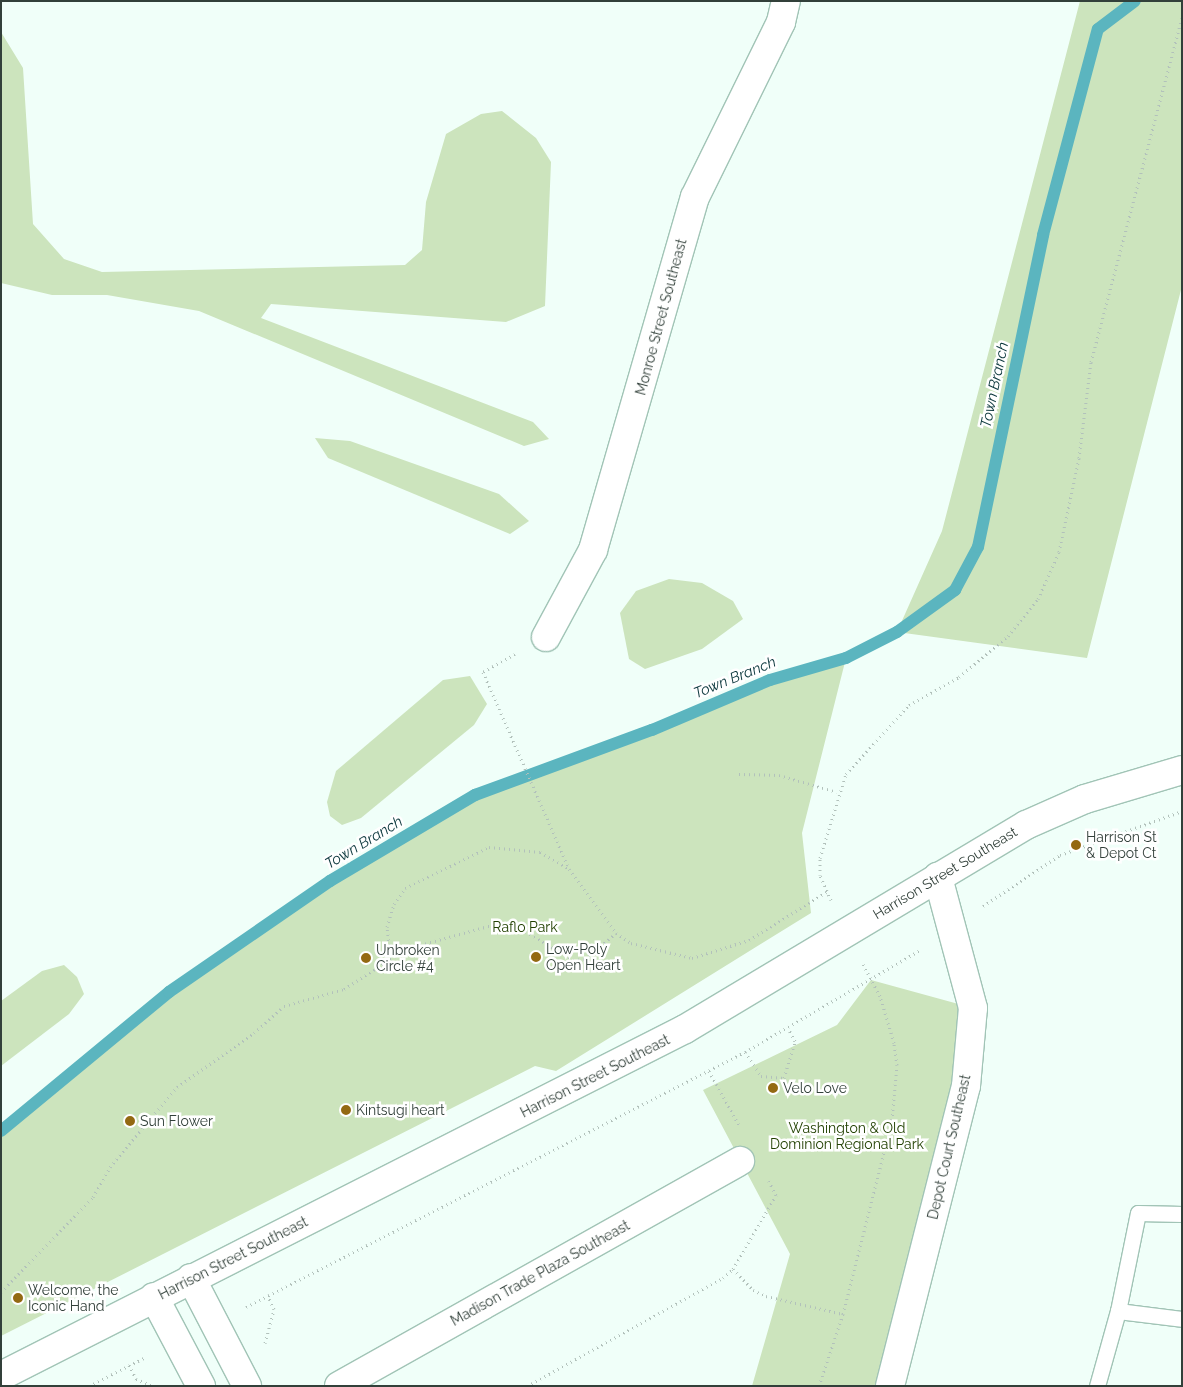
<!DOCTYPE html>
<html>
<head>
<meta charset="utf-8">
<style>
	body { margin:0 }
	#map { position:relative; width:1183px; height:1387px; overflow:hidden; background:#f0fff9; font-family:Raleway,sans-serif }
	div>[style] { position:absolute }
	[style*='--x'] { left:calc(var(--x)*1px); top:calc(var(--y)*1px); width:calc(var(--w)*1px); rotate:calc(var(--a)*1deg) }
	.green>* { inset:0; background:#cce4bd }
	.stream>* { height:12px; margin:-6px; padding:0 6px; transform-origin:6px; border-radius:6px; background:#5bb5bf }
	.path>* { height:3px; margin-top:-1.5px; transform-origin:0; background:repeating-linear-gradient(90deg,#b2c1bb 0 1px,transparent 0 5px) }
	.roads { filter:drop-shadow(1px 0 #a1c4b6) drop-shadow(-1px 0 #a1c4b6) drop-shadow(0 1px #a1c4b6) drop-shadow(0 -1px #a1c4b6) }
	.service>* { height:15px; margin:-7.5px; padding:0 7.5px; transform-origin:7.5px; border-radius:7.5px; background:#fff }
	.minor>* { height:28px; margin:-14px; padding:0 14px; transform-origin:14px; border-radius:14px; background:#fff }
	.tertiary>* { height:28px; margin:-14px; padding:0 14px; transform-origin:14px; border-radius:14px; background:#fff }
	.dots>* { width:14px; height:14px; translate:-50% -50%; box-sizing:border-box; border:2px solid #fff; border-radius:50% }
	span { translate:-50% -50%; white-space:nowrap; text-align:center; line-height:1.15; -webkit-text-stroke:5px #fff; paint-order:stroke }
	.street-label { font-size:14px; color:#32403a }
	.poi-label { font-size:14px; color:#32403a }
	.left { translate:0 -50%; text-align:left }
	.park-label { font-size:14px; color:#224102 }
	.water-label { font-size:15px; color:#0b373c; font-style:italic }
	.frame { position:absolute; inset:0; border:2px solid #32403a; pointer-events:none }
</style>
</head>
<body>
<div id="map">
	<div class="green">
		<div style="clip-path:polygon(1080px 1px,1182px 1px,1182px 286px,1087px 658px,897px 632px,942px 531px)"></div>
		<div style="clip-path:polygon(1px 32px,23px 68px,33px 224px,64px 259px,102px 272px,405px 265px,422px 250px,426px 202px,446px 134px,481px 114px,502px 111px,536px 138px,551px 162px,545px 306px,506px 322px,271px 304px,261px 318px,533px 422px,549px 439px,524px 446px,199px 311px,107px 295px,52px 295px,1px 283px)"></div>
		<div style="clip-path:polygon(315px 438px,350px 441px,499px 494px,529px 521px,510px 534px,328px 458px)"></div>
		<div style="clip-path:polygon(669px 579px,702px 583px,733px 601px,743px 619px,702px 649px,645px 669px,629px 659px,620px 613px,636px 591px)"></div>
		<div style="clip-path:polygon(846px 658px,802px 833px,811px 913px,556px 1071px,535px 1066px,1px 1336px,1px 1131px,169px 992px,330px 881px,475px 795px,749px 689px)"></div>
		<div style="clip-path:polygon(470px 676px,487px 704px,474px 725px,361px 818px,342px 825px,330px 816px,327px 802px,336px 771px,443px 680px)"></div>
		<div style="clip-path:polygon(64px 965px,77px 977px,84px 994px,69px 1014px,1px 1066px,1px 1001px,42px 971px)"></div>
		<div style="clip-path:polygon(871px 980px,973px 1008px,890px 1386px,752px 1386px,790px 1254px,703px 1090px,837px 1025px)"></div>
	</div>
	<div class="stream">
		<div style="--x:1;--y:1131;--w:218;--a:-39.6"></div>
		<div style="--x:169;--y:992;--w:196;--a:-34.6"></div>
		<div style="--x:330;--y:881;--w:169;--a:-30.7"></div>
		<div style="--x:475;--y:795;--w:189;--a:-20.2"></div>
		<div style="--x:652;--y:730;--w:128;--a:-23"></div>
		<div style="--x:770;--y:680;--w:79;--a:-16.1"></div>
		<div style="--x:846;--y:658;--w:57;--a:-27"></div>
		<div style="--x:897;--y:632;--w:72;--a:-35.9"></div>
		<div style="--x:955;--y:590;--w:49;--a:-61.9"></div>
		<div style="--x:978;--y:547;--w:319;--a:-78.2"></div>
		<div style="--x:1043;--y:235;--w:213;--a:-75.1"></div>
		<div style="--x:1098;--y:29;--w:46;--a:-37.1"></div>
	</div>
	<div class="path">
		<div style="--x:515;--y:654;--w:37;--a:151"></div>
		<div style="--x:483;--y:672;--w:215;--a:66.4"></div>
		<div style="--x:569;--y:869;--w:79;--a:53.7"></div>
		<div style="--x:616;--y:933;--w:18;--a:34"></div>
		<div style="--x:631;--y:943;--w:63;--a:13.8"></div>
		<div style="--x:692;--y:958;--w:60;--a:-17.5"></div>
		<div style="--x:749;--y:940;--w:91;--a:-31.9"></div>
		<div style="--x:739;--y:774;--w:40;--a:1.4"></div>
		<div style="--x:779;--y:775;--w:60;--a:16.3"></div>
		<div style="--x:831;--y:900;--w:27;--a:-114"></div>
		<div style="--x:820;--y:875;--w:17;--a:-90"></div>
		<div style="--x:820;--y:858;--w:88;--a:-72.8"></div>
		<div style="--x:846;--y:774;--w:93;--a:-47.6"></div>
		<div style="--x:909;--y:705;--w:57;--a:-29.2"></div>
		<div style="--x:959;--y:677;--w:64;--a:-39.9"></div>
		<div style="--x:1008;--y:636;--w:48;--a:-51"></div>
		<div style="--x:1038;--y:599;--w:51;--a:-65.9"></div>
		<div style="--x:1059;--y:552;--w:96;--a:-78"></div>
		<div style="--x:1079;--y:458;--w:97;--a:-82.9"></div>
		<div style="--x:1091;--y:362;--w:357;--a:-75.2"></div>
		<div style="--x:983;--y:906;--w:92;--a:-33.5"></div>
		<div style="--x:1060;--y:855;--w:130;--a:-19.8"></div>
		<div style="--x:390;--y:955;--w:28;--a:-96"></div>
		<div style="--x:387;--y:927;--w:24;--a:-73"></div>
		<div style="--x:394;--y:904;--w:19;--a:-55"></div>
		<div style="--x:405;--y:888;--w:93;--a:-26"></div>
		<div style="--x:489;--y:847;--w:51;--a:5.6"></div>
		<div style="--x:540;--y:852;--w:34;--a:30"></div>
		<div style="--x:745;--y:1052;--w:29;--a:56"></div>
		<div style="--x:761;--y:1076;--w:23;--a:5"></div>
		<div style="--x:784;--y:1078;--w:39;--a:-73"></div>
		<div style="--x:795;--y:1041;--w:15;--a:-118"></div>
		<div style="--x:709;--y:1071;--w:64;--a:61"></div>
		<div style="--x:733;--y:1269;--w:29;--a:46"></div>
		<div style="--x:753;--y:1290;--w:14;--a:25"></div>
		<div style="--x:766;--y:1296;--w:79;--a:13.2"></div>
		<div style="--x:1;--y:1292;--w:132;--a:-45.9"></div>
		<div style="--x:93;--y:1197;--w:34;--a:-60"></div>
		<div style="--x:110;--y:1167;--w:104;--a:-50.1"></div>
		<div style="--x:177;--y:1087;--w:94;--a:-35"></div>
		<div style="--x:254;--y:1033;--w:40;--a:-42"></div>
		<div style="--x:284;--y:1006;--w:62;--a:-15.8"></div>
		<div style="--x:344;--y:989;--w:74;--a:-32.8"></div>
		<div style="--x:406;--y:949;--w:89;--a:-15.6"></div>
		<div style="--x:492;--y:925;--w:25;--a:2"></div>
		<div style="--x:517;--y:926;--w:66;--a:31.3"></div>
		<div style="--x:573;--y:960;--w:12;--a:-5"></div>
		<div style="--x:585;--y:959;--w:40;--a:-40"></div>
		<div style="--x:246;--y:1307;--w:560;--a:-27.07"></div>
		<div style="--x:745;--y:1052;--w:203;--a:-30.2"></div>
		<div style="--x:265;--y:1343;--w:35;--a:-75"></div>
		<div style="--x:274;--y:1309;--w:14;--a:-115"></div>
		<div style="--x:129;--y:1365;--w:16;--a:63"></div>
		<div style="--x:136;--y:1379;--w:18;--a:22"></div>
		<div style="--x:89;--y:1386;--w:64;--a:-27"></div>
		<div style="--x:527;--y:1386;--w:224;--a:-28.9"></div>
		<div style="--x:723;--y:1278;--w:13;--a:-42"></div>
		<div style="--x:733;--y:1269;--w:86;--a:-59.8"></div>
		<div style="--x:776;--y:1195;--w:16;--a:-117"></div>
		<div style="--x:819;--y:1386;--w:76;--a:-71.6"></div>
		<div style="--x:843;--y:1314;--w:200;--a:-75.8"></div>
		<div style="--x:892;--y:1120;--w:55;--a:-84.8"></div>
		<div style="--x:897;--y:1065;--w:22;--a:-98"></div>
		<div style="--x:894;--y:1043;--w:49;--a:-106.6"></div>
		<div style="--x:880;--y:996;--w:36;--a:-118"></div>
	</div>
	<div class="roads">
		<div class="service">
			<div style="--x:1118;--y:1311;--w:64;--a:7.1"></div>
			<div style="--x:1097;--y:1386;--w:78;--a:-74.4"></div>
			<div style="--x:1118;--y:1311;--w:100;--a:-78.5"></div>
			<div style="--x:1138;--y:1213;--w:44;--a:1.3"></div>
		</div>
		<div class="minor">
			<div style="--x:546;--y:637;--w:99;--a:-61.6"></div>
			<div style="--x:593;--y:550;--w:367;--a:-73.9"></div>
			<div style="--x:695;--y:197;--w:195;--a:-63.8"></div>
			<div style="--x:781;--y:22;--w:22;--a:-77"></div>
			<div style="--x:191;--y:1278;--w:122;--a:62.6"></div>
			<div style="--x:154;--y:1297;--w:101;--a:62.2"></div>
			<div style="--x:339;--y:1386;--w:460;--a:-29.3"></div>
			<div style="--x:890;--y:1386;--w:309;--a:-75.8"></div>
			<div style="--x:966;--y:1086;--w:78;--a:-84.9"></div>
			<div style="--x:973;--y:1008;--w:136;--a:-105"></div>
		</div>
		<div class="tertiary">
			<div style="--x:1;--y:1376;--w:767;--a:-26.9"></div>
			<div style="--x:685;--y:1029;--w:397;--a:-30.9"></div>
			<div style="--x:1026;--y:825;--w:64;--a:-23.8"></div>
			<div style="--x:1085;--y:799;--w:101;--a:-16.6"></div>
		</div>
	</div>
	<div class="dots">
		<div style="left:1076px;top:845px;background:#936912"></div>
		<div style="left:536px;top:957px;background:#936912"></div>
		<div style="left:366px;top:958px;background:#936912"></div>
		<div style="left:773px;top:1088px;background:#936912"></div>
		<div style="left:346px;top:1110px;background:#936912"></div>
		<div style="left:130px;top:1121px;background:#936912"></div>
		<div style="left:18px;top:1298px;background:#936912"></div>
	</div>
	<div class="street-label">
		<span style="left:661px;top:317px;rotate:-75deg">Monroe Street Southeast</span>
		<span style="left:945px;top:873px;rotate:-31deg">Harrison Street Southeast</span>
		<span style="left:595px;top:1076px;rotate:-27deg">Harrison Street Southeast</span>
		<span style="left:949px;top:1147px;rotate:-77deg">Depot Court Southeast</span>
		<span style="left:233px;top:1258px;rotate:-27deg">Harrison Street Southeast</span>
		<span style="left:540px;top:1273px;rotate:-29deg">Madison Trade Plaza Southeast</span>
	</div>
	<div class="poi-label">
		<span class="left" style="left:1086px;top:845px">Harrison St<br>&amp; Depot Ct</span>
		<span class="left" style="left:546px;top:957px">Low-Poly<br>Open Heart</span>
		<span class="left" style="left:376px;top:958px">Unbroken<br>Circle #4</span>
		<span class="left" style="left:783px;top:1088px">Velo Love</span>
		<span class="left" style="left:356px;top:1110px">Kintsugi heart</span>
		<span class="left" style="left:140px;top:1121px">Sun Flower</span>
		<span class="left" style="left:28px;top:1298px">Welcome, the<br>Iconic Hand</span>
	</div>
	<div class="park-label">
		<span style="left:525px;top:927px">Raflo Park</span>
		<span style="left:847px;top:1136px">Washington &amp; Old<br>Dominion Regional Park</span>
	</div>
	<div class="water-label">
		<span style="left:995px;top:385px;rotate:-78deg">Town Branch</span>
		<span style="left:735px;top:678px;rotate:-22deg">Town Branch</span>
		<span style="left:364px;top:843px;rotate:-31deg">Town Branch</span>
	</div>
	<div class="frame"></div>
</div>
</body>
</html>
